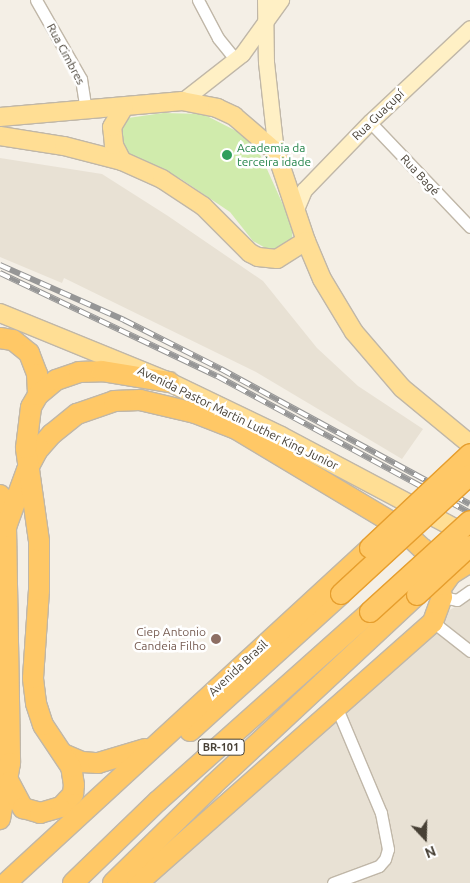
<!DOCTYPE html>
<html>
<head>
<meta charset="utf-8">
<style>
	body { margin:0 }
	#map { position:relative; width:470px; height:883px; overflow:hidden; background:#f4efe6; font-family:Ubuntu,sans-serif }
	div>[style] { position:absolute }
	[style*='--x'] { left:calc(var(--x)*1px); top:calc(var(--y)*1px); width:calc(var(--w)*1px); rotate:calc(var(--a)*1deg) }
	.residential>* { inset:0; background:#e8e1d4 }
	.green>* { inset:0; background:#d0ebac }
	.roads { filter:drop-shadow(1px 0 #c0b7a8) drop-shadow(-1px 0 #c0b7a8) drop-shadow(0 1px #c0b7a8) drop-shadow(0 -1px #c0b7a8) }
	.street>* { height:11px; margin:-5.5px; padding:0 5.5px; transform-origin:5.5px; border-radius:5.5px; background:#fff }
	.secondary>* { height:15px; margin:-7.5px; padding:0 7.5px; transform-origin:7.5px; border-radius:7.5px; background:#fff0c5 }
	.primary>* { height:18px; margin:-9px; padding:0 9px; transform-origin:9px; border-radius:9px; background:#ffde94 }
	.highway>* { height:20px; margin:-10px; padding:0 10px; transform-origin:10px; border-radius:10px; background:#ffc866 }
	.rail>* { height:5.5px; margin-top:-2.75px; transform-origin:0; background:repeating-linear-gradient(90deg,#fff 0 11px,#969696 0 22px); box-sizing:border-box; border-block:1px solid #969696 }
	.bridges { filter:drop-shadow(1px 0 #e69e2e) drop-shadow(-1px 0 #e69e2e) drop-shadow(0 1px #e69e2e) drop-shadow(0 -1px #e69e2e) }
	.highway-bridge>* { height:20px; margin:-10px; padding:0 10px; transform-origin:10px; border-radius:10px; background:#ffc866 }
	.dots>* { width:14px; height:14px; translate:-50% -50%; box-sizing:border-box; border:2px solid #fff; border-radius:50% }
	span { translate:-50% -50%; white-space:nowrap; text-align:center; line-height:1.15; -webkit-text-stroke:5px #fff; paint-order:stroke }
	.shield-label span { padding:1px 4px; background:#fff; border:1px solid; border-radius:4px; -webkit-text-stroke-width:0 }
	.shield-label { font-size:11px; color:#474035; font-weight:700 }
	.street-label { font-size:12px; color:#474035 }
	.leisure-label { font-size:12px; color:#27864d }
	.left { translate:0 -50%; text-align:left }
	.education-label { font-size:12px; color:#785e54 }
	.right { translate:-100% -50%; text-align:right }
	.north { position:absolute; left:400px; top:813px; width:50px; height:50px; -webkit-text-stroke:4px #fff; paint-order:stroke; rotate:159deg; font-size:14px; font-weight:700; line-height:20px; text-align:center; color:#474035 }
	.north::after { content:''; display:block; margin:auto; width:18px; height:22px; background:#474035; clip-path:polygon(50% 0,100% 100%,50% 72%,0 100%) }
</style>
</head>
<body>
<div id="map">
	<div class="residential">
		<div style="clip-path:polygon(0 158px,102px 174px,168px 216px,263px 281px,317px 348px,358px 386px,423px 429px,402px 459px,256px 372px,64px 278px,62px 283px,0 257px)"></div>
		<div style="clip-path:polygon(470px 599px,470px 883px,141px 883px,444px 613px)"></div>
	</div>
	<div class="green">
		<div style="clip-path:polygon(163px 113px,203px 114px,248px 137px,262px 158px,293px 227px,292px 239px,283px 247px,269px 250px,253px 241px,230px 212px,181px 179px,125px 152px,115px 125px,128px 118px)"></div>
	</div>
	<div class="roads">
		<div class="street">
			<div style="--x:36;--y:0;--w:91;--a:60.3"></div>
			<div style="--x:81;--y:79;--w:32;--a:81"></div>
			<div style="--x:198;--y:0;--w:43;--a:62.2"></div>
			<div style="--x:218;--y:38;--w:28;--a:51"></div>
			<div style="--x:370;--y:122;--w:145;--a:46.4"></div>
			<div style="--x:442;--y:597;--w:15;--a:11"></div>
			<div style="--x:457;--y:600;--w:16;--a:-35"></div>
			<div style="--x:433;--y:622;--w:47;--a:38.1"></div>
			<div style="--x:333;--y:883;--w:49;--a:-20.3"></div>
			<div style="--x:379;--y:866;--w:9;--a:-49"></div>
			<div style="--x:385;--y:859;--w:10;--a:-73"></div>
			<div style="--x:388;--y:849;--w:37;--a:-101"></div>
			<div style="--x:381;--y:813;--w:116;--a:-112.8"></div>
		</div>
		<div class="secondary">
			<div style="--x:265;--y:0;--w:62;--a:89.1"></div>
			<div style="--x:266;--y:62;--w:91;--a:83.7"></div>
			<div style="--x:182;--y:101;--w:76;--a:-38.1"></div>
			<div style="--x:242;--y:54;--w:67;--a:-54.2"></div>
			<div style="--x:296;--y:209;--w:21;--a:-67"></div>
			<div style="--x:304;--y:190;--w:95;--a:-45.9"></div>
			<div style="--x:370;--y:122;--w:137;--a:-43.2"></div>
		</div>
		<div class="primary">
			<div style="--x:0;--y:117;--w:183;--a:-5"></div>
			<div style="--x:182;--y:101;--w:36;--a:11"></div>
			<div style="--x:217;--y:108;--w:19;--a:25"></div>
			<div style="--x:234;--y:116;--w:55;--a:40.6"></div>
			<div style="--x:276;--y:152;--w:94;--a:71.4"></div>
			<div style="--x:306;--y:241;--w:41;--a:67.2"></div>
			<div style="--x:322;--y:279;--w:62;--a:58.9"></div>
			<div style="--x:354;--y:332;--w:74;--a:49.4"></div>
			<div style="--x:402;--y:388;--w:88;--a:39.5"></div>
			<div style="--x:0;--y:136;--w:65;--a:8.9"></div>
			<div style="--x:64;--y:146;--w:60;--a:14.5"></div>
			<div style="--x:122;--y:161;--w:44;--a:24.2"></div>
			<div style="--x:162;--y:179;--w:49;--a:33.4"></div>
			<div style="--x:203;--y:206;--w:66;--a:45"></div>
			<div style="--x:250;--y:253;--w:9;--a:27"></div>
			<div style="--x:258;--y:257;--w:19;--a:6"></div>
			<div style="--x:277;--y:259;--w:34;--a:-32"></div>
			<div style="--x:122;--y:161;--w:18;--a:-117"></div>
			<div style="--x:114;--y:145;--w:18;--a:-96"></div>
			<div style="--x:112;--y:127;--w:23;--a:-59"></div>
			<div style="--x:0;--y:313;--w:183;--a:22.2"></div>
			<div style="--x:169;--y:382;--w:124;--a:25.7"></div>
			<div style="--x:281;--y:436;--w:214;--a:27.9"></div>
		</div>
		<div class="highway">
			<div style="--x:0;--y:338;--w:13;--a:9"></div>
			<div style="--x:13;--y:340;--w:21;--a:39"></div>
			<div style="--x:29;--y:353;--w:22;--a:69"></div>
			<div style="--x:37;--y:374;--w:21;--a:87"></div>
			<div style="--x:0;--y:495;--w:33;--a:79"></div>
			<div style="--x:6;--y:527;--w:236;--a:89"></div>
			<div style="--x:10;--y:763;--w:57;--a:100.1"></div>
			<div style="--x:6;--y:527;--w:61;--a:-69.8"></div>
			<div style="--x:27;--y:470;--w:21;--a:-62"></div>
			<div style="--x:37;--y:451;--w:23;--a:-49"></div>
			<div style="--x:52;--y:434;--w:32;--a:-39"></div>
			<div style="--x:77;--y:414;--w:39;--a:-19"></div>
			<div style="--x:114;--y:401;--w:26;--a:-2"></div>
			<div style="--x:140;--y:400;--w:57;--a:13.3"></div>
			<div style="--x:195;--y:413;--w:44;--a:21.3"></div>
			<div style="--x:236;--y:429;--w:189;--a:30.9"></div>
			<div style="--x:398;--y:526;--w:34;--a:43"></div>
			<div style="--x:423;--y:549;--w:26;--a:54"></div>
			<div style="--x:438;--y:570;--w:27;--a:82"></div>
			<div style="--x:442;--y:597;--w:27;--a:110"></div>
			<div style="--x:433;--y:622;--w:394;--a:138.5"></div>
			<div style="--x:443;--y:585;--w:14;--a:-54"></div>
			<div style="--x:451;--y:574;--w:22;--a:-32"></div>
			<div style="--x:190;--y:731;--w:204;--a:-42.2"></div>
			<div style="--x:63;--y:754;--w:21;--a:23"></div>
			<div style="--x:82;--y:762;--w:16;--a:4"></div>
			<div style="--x:98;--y:763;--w:49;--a:-16.6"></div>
			<div style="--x:9;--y:782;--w:30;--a:62"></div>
			<div style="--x:23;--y:808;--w:18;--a:16"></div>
			<div style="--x:40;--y:813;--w:22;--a:-16"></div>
			<div style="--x:61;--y:807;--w:18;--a:-47"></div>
			<div style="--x:73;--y:794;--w:9;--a:-84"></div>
			<div style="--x:74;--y:785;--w:18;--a:-99"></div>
			<div style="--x:71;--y:767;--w:50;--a:-123.7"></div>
			<div style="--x:43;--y:725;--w:23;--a:-108"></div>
			<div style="--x:36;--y:703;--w:25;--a:-97"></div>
			<div style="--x:33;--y:678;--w:88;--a:-86.1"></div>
			<div style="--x:39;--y:590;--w:49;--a:-90"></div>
			<div style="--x:39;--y:541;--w:94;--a:-98"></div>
			<div style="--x:26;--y:448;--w:41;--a:-83"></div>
			<div style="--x:31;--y:407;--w:14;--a:-60"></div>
			<div style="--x:38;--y:395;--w:23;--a:-40"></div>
			<div style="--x:56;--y:380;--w:24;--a:-19"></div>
			<div style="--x:79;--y:372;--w:23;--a:-2"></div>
			<div style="--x:102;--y:371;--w:68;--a:9.3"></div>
			<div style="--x:6;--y:883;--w:495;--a:-42.6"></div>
			<div style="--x:73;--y:883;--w:118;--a:-44"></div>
			<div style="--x:158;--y:801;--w:284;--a:-41.7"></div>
			<div style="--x:113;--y:883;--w:140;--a:-44.4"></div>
			<div style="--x:213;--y:785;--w:279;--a:-43"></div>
		</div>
	</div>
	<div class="rail">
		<div style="--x:0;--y:265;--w:136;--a:23.9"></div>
		<div style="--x:124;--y:320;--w:109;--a:26.8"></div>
		<div style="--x:221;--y:369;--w:283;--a:28.5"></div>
		<div style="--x:0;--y:273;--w:240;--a:25.4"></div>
		<div style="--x:217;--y:376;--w:288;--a:28.4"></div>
	</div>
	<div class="bridges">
		<div class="highway-bridge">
			<div style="--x:370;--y:548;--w:137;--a:-43.2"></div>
			<div style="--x:341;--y:594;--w:176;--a:-42.7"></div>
			<div style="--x:417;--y:595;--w:72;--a:-42.8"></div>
			<div style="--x:370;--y:612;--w:135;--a:-42.3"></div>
		</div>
	</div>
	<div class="dots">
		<div style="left:227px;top:155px;background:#2e9e5b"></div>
		<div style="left:216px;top:639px;background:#8d6e63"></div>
	</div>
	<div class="shield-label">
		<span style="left:221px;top:747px">BR-101</span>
	</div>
	<div class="street-label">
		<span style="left:66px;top:54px;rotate:62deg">Rua Cimbres</span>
		<span style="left:378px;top:115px;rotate:-44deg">Rua Guaçupí</span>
		<span style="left:420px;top:175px;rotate:47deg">Rua Bagé</span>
		<span style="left:238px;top:418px;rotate:26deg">Avenida Pastor Martin Luther King Junior</span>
		<span style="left:238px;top:668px;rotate:-43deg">Avenida Brasil</span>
	</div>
	<div class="leisure-label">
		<span class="left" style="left:237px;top:155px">Academia da<br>terceira idade</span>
	</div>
	<div class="education-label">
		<span class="right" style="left:206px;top:639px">Ciep Antonio<br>Candeia Filho</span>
	</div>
	<div class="north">N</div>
</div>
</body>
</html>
